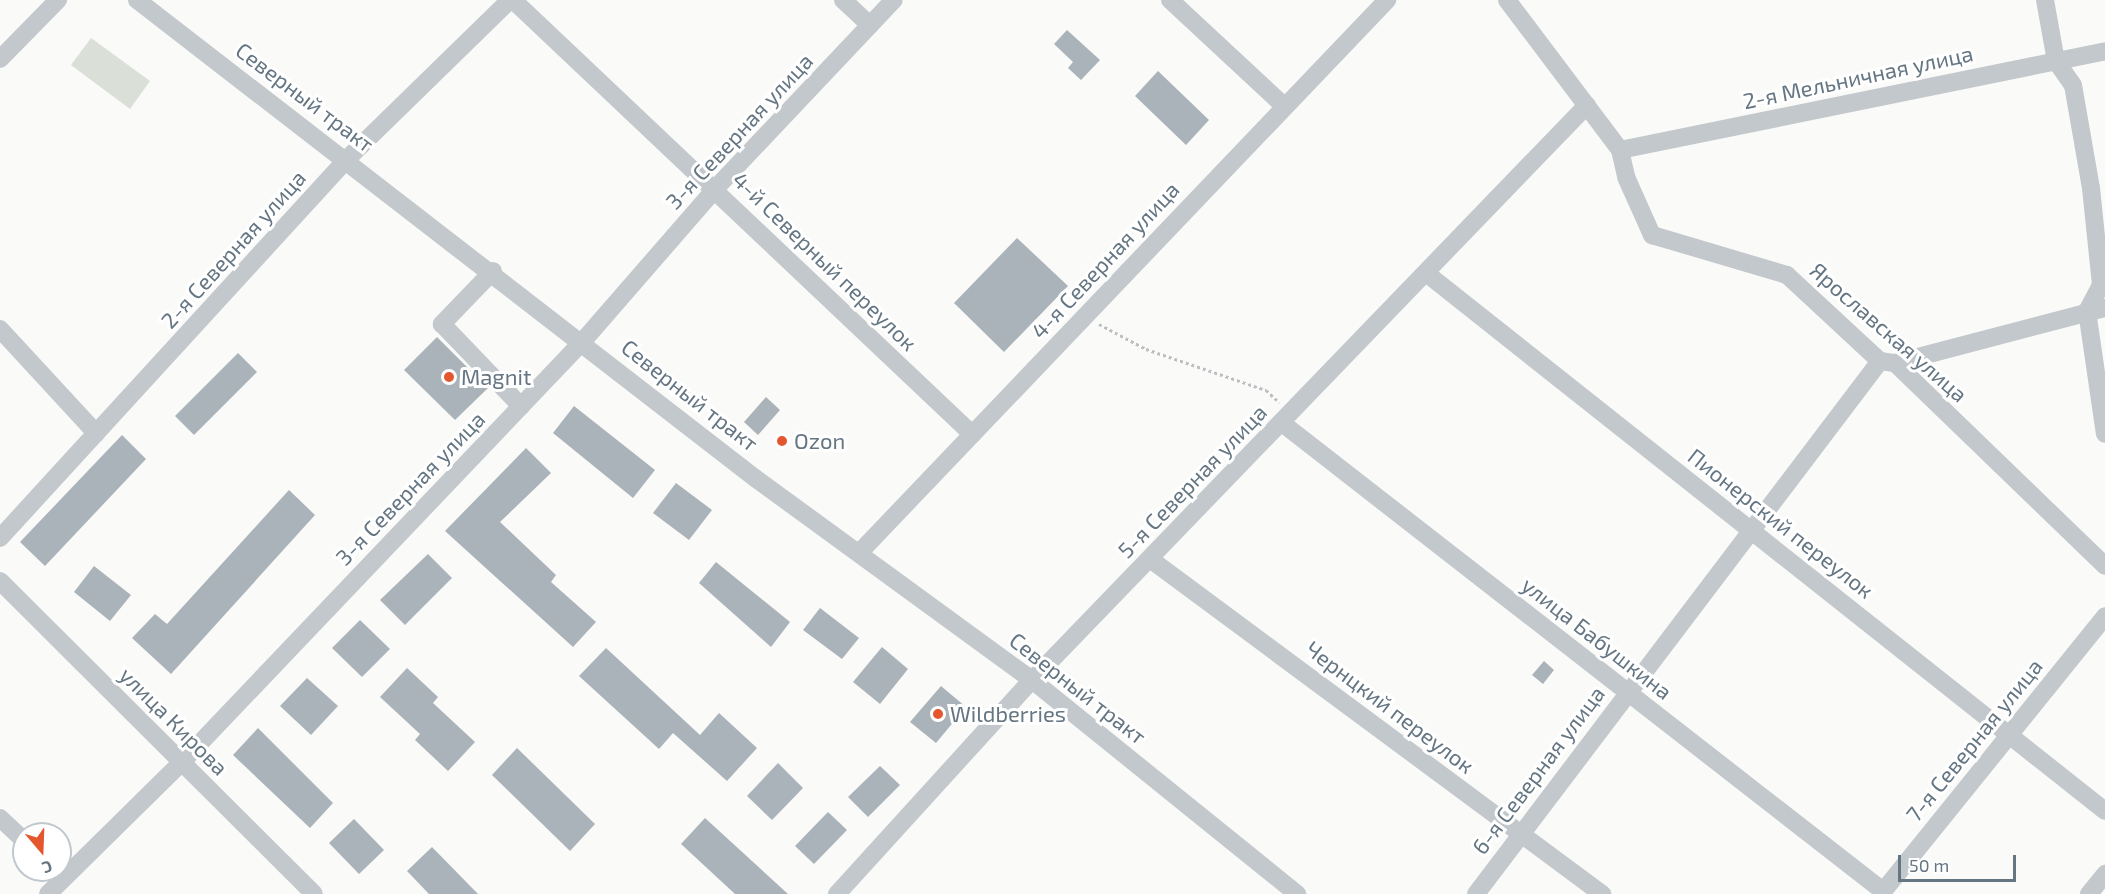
<!DOCTYPE html>
<html>
<head>
<meta charset="utf-8">
<style>
	body { margin:0 }
	#map { position:relative; width:2105px; height:894px; overflow:hidden; background:#fafaf8; font-family:"Exo 2",sans-serif }
	div>[style] { position:absolute }
	[style*='--x'] { left:calc(var(--x)*1px); top:calc(var(--y)*1px); width:calc(var(--w)*1px); rotate:calc(var(--a)*1deg) }
	.green>* { inset:0; background:#dadfd7 }
	.building>* { inset:0; background:#aab3b9 }
	.path>* { height:3px; margin-top:-1.5px; transform-origin:0; background:repeating-linear-gradient(90deg,#bbbfc2 0 3px,transparent 0 6px) }
	.minor>* { height:18px; margin:-9px; padding:0 9px; transform-origin:9px; border-radius:9px; background:#c3c8cc }
	.dots>* { width:16px; height:16px; translate:-50% -50%; box-sizing:border-box; border:3px solid #fff; border-radius:50% }
	span { translate:-50% -50%; white-space:nowrap; text-align:center; line-height:1.15; -webkit-text-stroke:6px #fff; paint-order:stroke }
	.street-label { font-size:22px; color:#657683 }
	.poi-label { font-size:22px; color:#657683 }
	.left { translate:0 -50%; text-align:left }
	.north { position:absolute; left:12px; top:822px; width:60px; height:60px; box-sizing:border-box; background:#fff; border:2px solid #c1c8cd; border-radius:50%; rotate:161deg; font-size:16px; font-weight:700; line-height:24px; text-align:center; color:#657683 }
	.north::after { content:''; display:block; margin:auto; width:21px; height:27px; background:#e4572e; clip-path:polygon(50% 0,100% 100%,50% 72%,0 100%) }
	.scale { position:absolute; left:1898px; top:855px; width:118px; height:27px; box-sizing:border-box; border:3px solid #657683; border-top:0; padding-left:8px; font-size:18px; line-height:21px; white-space:nowrap; color:#657683; -webkit-text-stroke:4px #fff; paint-order:stroke }
</style>
</head>
<body>
<div id="map">
	<div class="green">
		<div style="clip-path:polygon(91px 38px,150px 81px,130px 109px,71px 65px)"></div>
	</div>
	<div class="building">
		<div style="clip-path:polygon(1067px 30px,1100px 60px,1081px 80px,1068px 68px,1073px 62px,1054px 44px)"></div>
		<div style="clip-path:polygon(1158px 71px,1209px 120px,1186px 145px,1135px 96px)"></div>
		<div style="clip-path:polygon(1017px 238px,1068px 286px,1004px 352px,954px 303px)"></div>
		<div style="clip-path:polygon(437px 337px,488px 388px,455px 420px,404px 370px)"></div>
		<div style="clip-path:polygon(238px 353px,257px 372px,194px 435px,175px 416px)"></div>
		<div style="clip-path:polygon(766px 397px,780px 410px,758px 435px,744px 422px)"></div>
		<div style="clip-path:polygon(574px 406px,655px 470px,633px 498px,553px 433px)"></div>
		<div style="clip-path:polygon(122px 435px,146px 459px,45px 566px,20px 542px)"></div>
		<div style="clip-path:polygon(526px 448px,551px 473px,500px 522px,556px 575px,551px 582px,596px 622px,573px 647px,445px 531px)"></div>
		<div style="clip-path:polygon(676px 483px,712px 510px,689px 540px,653px 513px)"></div>
		<div style="clip-path:polygon(289px 490px,315px 515px,171px 674px,132px 638px,155px 614px,167px 624px)"></div>
		<div style="clip-path:polygon(428px 554px,452px 578px,405px 625px,380px 600px)"></div>
		<div style="clip-path:polygon(716px 562px,790px 622px,771px 647px,699px 583px)"></div>
		<div style="clip-path:polygon(94px 566px,131px 595px,110px 621px,74px 592px)"></div>
		<div style="clip-path:polygon(820px 608px,859px 638px,842px 659px,803px 630px)"></div>
		<div style="clip-path:polygon(360px 620px,390px 649px,362px 677px,332px 648px)"></div>
		<div style="clip-path:polygon(882px 647px,908px 669px,880px 704px,853px 682px)"></div>
		<div style="clip-path:polygon(606px 648px,700px 735px,719px 713px,757px 748px,727px 781px,673px 733px,659px 749px,579px 676px)"></div>
		<div style="clip-path:polygon(1544px 661px,1554px 670px,1543px 684px,1532px 675px)"></div>
		<div style="clip-path:polygon(407px 668px,438px 697px,433px 703px,475px 742px,448px 771px,415px 740px,420px 734px,380px 697px)"></div>
		<div style="clip-path:polygon(307px 678px,338px 706px,311px 735px,280px 706px)"></div>
		<div style="clip-path:polygon(941px 686px,966px 707px,936px 743px,910px 722px)"></div>
		<div style="clip-path:polygon(258px 728px,333px 803px,310px 828px,233px 755px)"></div>
		<div style="clip-path:polygon(517px 748px,595px 824px,570px 851px,492px 775px)"></div>
		<div style="clip-path:polygon(778px 763px,803px 788px,772px 820px,747px 796px)"></div>
		<div style="clip-path:polygon(880px 766px,900px 785px,868px 817px,848px 797px)"></div>
		<div style="clip-path:polygon(828px 812px,847px 830px,814px 864px,795px 846px)"></div>
		<div style="clip-path:polygon(705px 818px,788px 894px,735px 894px,681px 844px)"></div>
		<div style="clip-path:polygon(354px 819px,384px 850px,359px 874px,329px 843px)"></div>
		<div style="clip-path:polygon(432px 847px,478px 894px,429px 894px,407px 871px)"></div>
	</div>
	<div class="path">
		<div style="--x:1099;--y:324;--w:53;--a:28"></div>
		<div style="--x:1146;--y:349;--w:127;--a:18.9"></div>
		<div style="--x:1266;--y:390;--w:18;--a:43"></div>
	</div>
	<div class="minor">
		<div style="--x:137;--y:0;--w:781;--a:37.72"></div>
		<div style="--x:755;--y:478;--w:343;--a:36.1"></div>
		<div style="--x:1032;--y:680;--w:341;--a:38.9"></div>
		<div style="--x:513;--y:0;--w:632;--a:43.4"></div>
		<div style="--x:843;--y:0;--w:37;--a:43"></div>
		<div style="--x:1170;--y:0;--w:154;--a:42.9"></div>
		<div style="--x:1507;--y:0;--w:188;--a:53"></div>
		<div style="--x:1620;--y:150;--w:28;--a:77"></div>
		<div style="--x:1626;--y:177;--w:64;--a:65.9"></div>
		<div style="--x:1652;--y:235;--w:141;--a:16.5"></div>
		<div style="--x:1787;--y:275;--w:127;--a:42.8"></div>
		<div style="--x:1880;--y:361;--w:15;--a:8"></div>
		<div style="--x:1895;--y:363;--w:292;--a:44"></div>
		<div style="--x:2045;--y:0;--w:62;--a:79.8"></div>
		<div style="--x:2056;--y:61;--w:29;--a:55"></div>
		<div style="--x:2073;--y:85;--w:105;--a:80.1"></div>
		<div style="--x:2091;--y:188;--w:98;--a:84.1"></div>
		<div style="--x:2101;--y:285;--w:30;--a:118"></div>
		<div style="--x:2087;--y:311;--w:124;--a:81.7"></div>
		<div style="--x:0;--y:59;--w:83;--a:-45.5"></div>
		<div style="--x:1620;--y:150;--w:495;--a:-11.5"></div>
		<div style="--x:493;--y:271;--w:74;--a:133.9"></div>
		<div style="--x:442;--y:324;--w:114;--a:46.1"></div>
		<div style="--x:1426;--y:273;--w:866;--a:38.39"></div>
		<div style="--x:0;--y:329;--w:142;--a:47.3"></div>
		<div style="--x:1895;--y:363;--w:217;--a:-14.7"></div>
		<div style="--x:1282;--y:423;--w:762;--a:37.91"></div>
		<div style="--x:0;--y:538;--w:514;--a:-47.52"></div>
		<div style="--x:347;--y:159;--w:228;--a:-44.3"></div>
		<div style="--x:859;--y:553;--w:765;--a:-46.32"></div>
		<div style="--x:1150;--y:559;--w:563;--a:36.54"></div>
		<div style="--x:0;--y:581;--w:443;--a:44.9"></div>
		<div style="--x:0;--y:818;--w:33;--a:43"></div>
		<div style="--x:48;--y:894;--w:188;--a:-44.6"></div>
		<div style="--x:182;--y:762;--w:581;--a:-46.39"></div>
		<div style="--x:583;--y:341;--w:201;--a:-49"></div>
		<div style="--x:715;--y:189;--w:260;--a:-46.6"></div>
		<div style="--x:837;--y:894;--w:290;--a:-47.7"></div>
		<div style="--x:1032;--y:680;--w:799;--a:-46.01"></div>
		<div style="--x:1476;--y:894;--w:669;--a:-52.84"></div>
		<div style="--x:1881;--y:894;--w:357;--a:-51.1"></div>
		<div style="--x:2089;--y:894;--w:26;--a:-51"></div>
	</div>
	<div class="dots">
		<div style="left:449px;top:377px;background:#e4572e"></div>
		<div style="left:782px;top:441px;background:#e4572e"></div>
		<div style="left:938px;top:714px;background:#e4572e"></div>
	</div>
	<div class="street-label">
		<span style="left:1858px;top:77px;rotate:-12deg">2-я Мельничная улица</span>
		<span style="left:305px;top:97px;rotate:37deg">Северный тракт</span>
		<span style="left:739px;top:131px;rotate:-47deg">3-я Северная улица</span>
		<span style="left:233px;top:249px;rotate:-48deg">2-я Северная улица</span>
		<span style="left:1105px;top:260px;rotate:-47deg">4-я Северная улица</span>
		<span style="left:825px;top:261px;rotate:44deg">4-й Северный переулок</span>
		<span style="left:1889px;top:332px;rotate:41deg">Ярославская улица</span>
		<span style="left:690px;top:395px;rotate:38deg">Северный тракт</span>
		<span style="left:1192px;top:481px;rotate:-46deg">5-я Северная улица</span>
		<span style="left:410px;top:488px;rotate:-46deg">3-я Северная улица</span>
		<span style="left:1781px;top:523px;rotate:38deg">Пионерский переулок</span>
		<span style="left:1597px;top:638px;rotate:38deg">улица Бабушкина</span>
		<span style="left:1078px;top:688px;rotate:38deg">Северный тракт</span>
		<span style="left:1390px;top:707px;rotate:37deg">Чернцкий переулок</span>
		<span style="left:174px;top:721px;rotate:45deg">улица Кирова</span>
		<span style="left:1974px;top:740px;rotate:-51deg">7-я Северная улица</span>
		<span style="left:1538px;top:770px;rotate:-53deg">6-я Северная улица</span>
	</div>
	<div class="poi-label">
		<span class="left" style="left:461px;top:377px">Magnit</span>
		<span class="left" style="left:794px;top:441px">Ozon</span>
		<span class="left" style="left:950px;top:714px">Wildberries</span>
	</div>
	<div class="north">С</div>
	<div class="scale">50 m</div>
</div>
</body>
</html>
